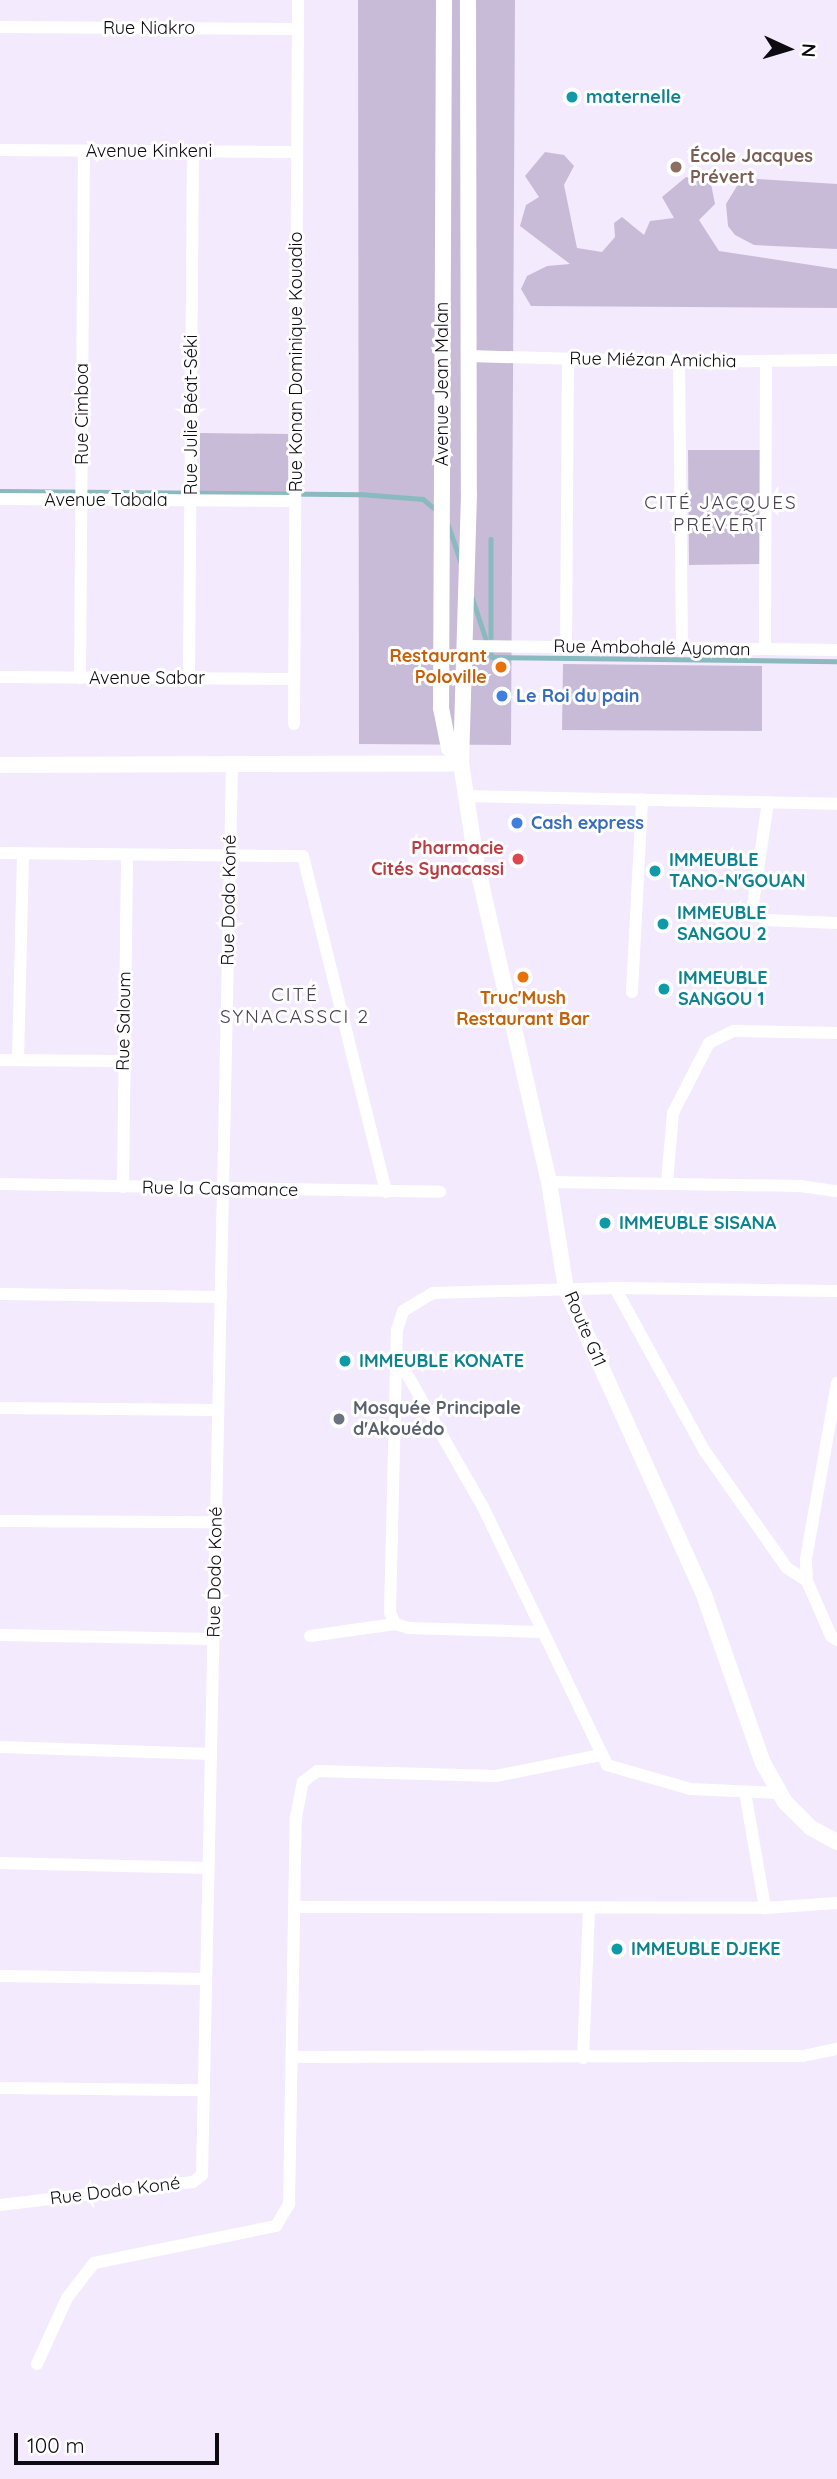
<!DOCTYPE html>
<html>
<head>
<meta charset="utf-8">
<style>
	body { margin:0 }
	#map { position:relative; width:837px; height:2479px; overflow:hidden; background:#f3eafd; font-family:Quicksand,sans-serif }
	div>[style] { position:absolute }
	[style*='--x'] { left:calc(var(--x)*1px); top:calc(var(--y)*1px); width:calc(var(--w)*1px); rotate:calc(var(--a)*1deg) }
	.green>* { inset:0; background:#c8bbd8 }
	.stream>* { height:4.5px; margin:-2.25px; padding:0 2.25px; transform-origin:2.25px; border-radius:2.25px; background:#8ababf }
	.street>* { height:12px; margin:-6px; padding:0 6px; transform-origin:6px; border-radius:6px; background:#fff }
	.secondary>* { height:16px; margin:-8px; padding:0 8px; transform-origin:8px; border-radius:8px; background:#fff }
	.dots>* { width:19px; height:19px; translate:-50% -50%; box-sizing:border-box; border:4px solid #fff; border-radius:50% }
	span { translate:-50% -50%; white-space:nowrap; text-align:center; line-height:1.15; -webkit-text-stroke:6px #fff; paint-order:stroke }
	.street-label { font-size:18px; color:#0e0a11 }
	.culture-label { font-size:18px; color:#0d838f; font-weight:700 }
	.left { translate:0 -50%; text-align:left }
	.education-label { font-size:18px; color:#785e54; font-weight:700 }
	.food-label { font-size:18px; color:#c56008; font-weight:700 }
	.right { translate:-100% -50%; text-align:right }
	.shop-label { font-size:18px; color:#366cbe; font-weight:700 }
	.health-label { font-size:18px; color:#be3a42; font-weight:700 }
	.worship-label { font-size:18px; color:#5b616d; font-weight:700 }
	.neighbourhood-label { font-size:19px; color:#494053; letter-spacing:2px }
	.north { position:absolute; left:753px; top:14px; width:70px; height:70px; -webkit-text-stroke:5px #fff; paint-order:stroke; rotate:94deg; font-size:19px; font-weight:700; line-height:28px; text-align:center; color:#0e0a11 }
	.north::after { content:''; display:block; margin:auto; width:24px; height:32px; background:#0e0a11; clip-path:polygon(50% 0,100% 100%,50% 72%,0 100%) }
	.scale { position:absolute; left:14px; top:2433px; width:205px; height:32px; box-sizing:border-box; border:4px solid #0e0a11; border-top:0; padding-left:9px; font-size:21px; line-height:24px; white-space:nowrap; color:#0e0a11; -webkit-text-stroke:5px #fff; paint-order:stroke }
</style>
</head>
<body>
<div id="map">
	<div class="green">
		<div style="clip-path:polygon(358px 0,515px 0,511px 745px,359px 744px)"></div>
		<div style="clip-path:polygon(545px 152px,564px 155px,574px 166px,564px 185px,577px 248px,602px 252px,615px 237px,614px 223px,622px 217px,644px 235px,650px 221px,674px 218px,662px 197px,686px 177px,711px 184px,715px 204px,699px 220px,719px 251px,837px 269px,837px 308px,531px 306px,521px 289px,527px 276px,547px 266px,570px 264px,520px 226px,526px 205px,539px 197px,525px 176px)"></div>
		<div style="clip-path:polygon(758px 179px,837px 184px,837px 249px,754px 245px,735px 235px,728px 226px,726px 204px,737px 186px)"></div>
		<div style="clip-path:polygon(200px 433px,288px 434px,288px 493px,200px 493px)"></div>
		<div style="clip-path:polygon(688px 450px,760px 450px,760px 564px,689px 565px)"></div>
		<div style="clip-path:polygon(563px 664px,762px 666px,762px 731px,562px 730px)"></div>
	</div>
	<div class="stream">
		<div style="--x:0;--y:491;--w:360;--a:0.5"></div>
		<div style="--x:360;--y:494;--w:63;--a:4.5"></div>
		<div style="--x:423;--y:499;--w:17;--a:40"></div>
		<div style="--x:448;--y:524;--w:40;--a:71.1"></div>
		<div style="--x:491;--y:539;--w:98;--a:90"></div>
		<div style="--x:472;--y:597;--w:63;--a:71.6"></div>
		<div style="--x:492;--y:657;--w:345;--a:0.7"></div>
	</div>
	<div class="street">
		<div style="--x:0;--y:27;--w:298;--a:0.4"></div>
		<div style="--x:0;--y:150;--w:297;--a:0.4"></div>
		<div style="--x:469;--y:356;--w:210;--a:1.6"></div>
		<div style="--x:679;--y:362;--w:158;--a:-0.7"></div>
		<div style="--x:679;--y:362;--w:286;--a:89.4"></div>
		<div style="--x:0;--y:499;--w:295;--a:0.4"></div>
		<div style="--x:466;--y:646;--w:371;--a:0.6"></div>
		<div style="--x:566;--y:647;--w:288;--a:-89.6"></div>
		<div style="--x:765;--y:649;--w:288;--a:-89.8"></div>
		<div style="--x:0;--y:677;--w:294;--a:0.4"></div>
		<div style="--x:80;--y:678;--w:527;--a:-89.57"></div>
		<div style="--x:189;--y:679;--w:528;--a:-89.57"></div>
		<div style="--x:294;--y:724;--w:724;--a:-89.68"></div>
		<div style="--x:465;--y:796;--w:372;--a:1.2"></div>
		<div style="--x:768;--y:802;--w:109;--a:98.4"></div>
		<div style="--x:752;--y:910;--w:17;--a:36"></div>
		<div style="--x:766;--y:920;--w:71;--a:2.4"></div>
		<div style="--x:0;--y:853;--w:303;--a:0.6"></div>
		<div style="--x:303;--y:856;--w:346;--a:76.1"></div>
		<div style="--x:632;--y:992;--w:193;--a:-87"></div>
		<div style="--x:0;--y:1060;--w:122;--a:0.5"></div>
		<div style="--x:18;--y:1060;--w:207;--a:-88.6"></div>
		<div style="--x:549;--y:1182;--w:251;--a:0.9"></div>
		<div style="--x:800;--y:1186;--w:37;--a:8"></div>
		<div style="--x:667;--y:1183;--w:70;--a:-85.1"></div>
		<div style="--x:673;--y:1113;--w:79;--a:-62.8"></div>
		<div style="--x:709;--y:1043;--w:28;--a:-26"></div>
		<div style="--x:734;--y:1031;--w:103;--a:1.1"></div>
		<div style="--x:0;--y:1184;--w:440;--a:1"></div>
		<div style="--x:123;--y:1187;--w:332;--a:-89.3"></div>
		<div style="--x:615;--y:1288;--w:185;--a:61.2"></div>
		<div style="--x:704;--y:1450;--w:144;--a:54.9"></div>
		<div style="--x:787;--y:1568;--w:24;--a:33"></div>
		<div style="--x:807;--y:1581;--w:22;--a:-93"></div>
		<div style="--x:806;--y:1559;--w:179;--a:-80"></div>
		<div style="--x:0;--y:1294;--w:221;--a:0.8"></div>
		<div style="--x:400;--y:1362;--w:167;--a:60.2"></div>
		<div style="--x:483;--y:1507;--w:286;--a:64.3"></div>
		<div style="--x:607;--y:1765;--w:86;--a:16.1"></div>
		<div style="--x:690;--y:1789;--w:90;--a:2.5"></div>
		<div style="--x:0;--y:1408;--w:218;--a:0.5"></div>
		<div style="--x:0;--y:1521;--w:216;--a:0.3"></div>
		<div style="--x:807;--y:1581;--w:60;--a:66.4"></div>
		<div style="--x:831;--y:1636;--w:7;--a:34"></div>
		<div style="--x:542;--y:1632;--w:133;--a:-178.3"></div>
		<div style="--x:409;--y:1628;--w:15;--a:-164"></div>
		<div style="--x:395;--y:1624;--w:13;--a:-113"></div>
		<div style="--x:390;--y:1612;--w:282;--a:-88.6"></div>
		<div style="--x:397;--y:1330;--w:20;--a:-72"></div>
		<div style="--x:403;--y:1311;--w:35;--a:-31"></div>
		<div style="--x:433;--y:1293;--w:182;--a:-1.6"></div>
		<div style="--x:615;--y:1288;--w:222;--a:0.8"></div>
		<div style="--x:0;--y:1635;--w:213;--a:1.1"></div>
		<div style="--x:310;--y:1636;--w:86;--a:-8"></div>
		<div style="--x:0;--y:1747;--w:211;--a:1.9"></div>
		<div style="--x:745;--y:1792;--w:118;--a:80.2"></div>
		<div style="--x:0;--y:1863;--w:208;--a:1.4"></div>
		<div style="--x:297;--y:1907;--w:468;--a:0.1"></div>
		<div style="--x:765;--y:1908;--w:72;--a:-4"></div>
		<div style="--x:0;--y:1976;--w:206;--a:0.8"></div>
		<div style="--x:296;--y:2057;--w:507;--a:-0.11"></div>
		<div style="--x:803;--y:2056;--w:35;--a:-12"></div>
		<div style="--x:583;--y:2058;--w:150;--a:-87.7"></div>
		<div style="--x:0;--y:2088;--w:204;--a:0.6"></div>
		<div style="--x:0;--y:2205;--w:194;--a:-6.8"></div>
		<div style="--x:193;--y:2182;--w:11;--a:-38"></div>
		<div style="--x:202;--y:2175;--w:1412;--a:-88.78"></div>
		<div style="--x:37;--y:2364;--w:72;--a:-65.6"></div>
		<div style="--x:67;--y:2298;--w:44;--a:-52.4"></div>
		<div style="--x:94;--y:2263;--w:186;--a:-11.5"></div>
		<div style="--x:276;--y:2226;--w:26;--a:-59"></div>
		<div style="--x:289;--y:2204;--w:387;--a:-89"></div>
		<div style="--x:296;--y:1817;--w:36;--a:-79"></div>
		<div style="--x:303;--y:1782;--w:18;--a:-38"></div>
		<div style="--x:317;--y:1771;--w:179;--a:1.6"></div>
		<div style="--x:496;--y:1776;--w:106;--a:-11.4"></div>
	</div>
	<div class="secondary">
		<div style="--x:444;--y:0;--w:708;--a:90.24"></div>
		<div style="--x:441;--y:708;--w:41;--a:78.7"></div>
		<div style="--x:449;--y:748;--w:19;--a:51"></div>
		<div style="--x:468;--y:0;--w:494;--a:89.9"></div>
		<div style="--x:469;--y:494;--w:269;--a:91.7"></div>
		<div style="--x:461;--y:763;--w:99;--a:81.3"></div>
		<div style="--x:476;--y:861;--w:329;--a:77.2"></div>
		<div style="--x:549;--y:1182;--w:108;--a:81"></div>
		<div style="--x:566;--y:1289;--w:333;--a:65.7"></div>
		<div style="--x:703;--y:1592;--w:181;--a:70.7"></div>
		<div style="--x:763;--y:1763;--w:45;--a:60.6"></div>
		<div style="--x:785;--y:1802;--w:37;--a:45"></div>
		<div style="--x:811;--y:1828;--w:30;--a:28"></div>
		<div style="--x:0;--y:765;--w:461;--a:-0.2"></div>
	</div>
	<div class="dots">
		<div style="left:572px;top:97px;background:#0f9aa8"></div>
		<div style="left:676px;top:167px;background:#8d6e63"></div>
		<div style="left:501px;top:667px;background:#e8710a"></div>
		<div style="left:502px;top:696px;background:#3f7fe0"></div>
		<div style="left:517px;top:823px;background:#3f7fe0"></div>
		<div style="left:518px;top:859px;background:#e0444e"></div>
		<div style="left:655px;top:871px;background:#0f9aa8"></div>
		<div style="left:663px;top:924px;background:#0f9aa8"></div>
		<div style="left:523px;top:977px;background:#e8710a"></div>
		<div style="left:664px;top:989px;background:#0f9aa8"></div>
		<div style="left:605px;top:1223px;background:#0f9aa8"></div>
		<div style="left:345px;top:1361px;background:#0f9aa8"></div>
		<div style="left:339px;top:1419px;background:#6b7280"></div>
		<div style="left:617px;top:1949px;background:#0f9aa8"></div>
	</div>
	<div class="street-label">
		<span style="left:149px;top:28px">Rue Niakro</span>
		<span style="left:149px;top:151px">Avenue Kinkeni</span>
		<span style="left:653px;top:360px;rotate:1deg">Rue Miézan Amichia</span>
		<span style="left:296px;top:362px;rotate:-90deg">Rue Konan Dominique Kouadio</span>
		<span style="left:442px;top:384px;rotate:-90deg">Avenue Jean Malan</span>
		<span style="left:82px;top:414px;rotate:-90deg">Rue Cimboa</span>
		<span style="left:191px;top:415px;rotate:-90deg">Rue Julie Béat-Séki</span>
		<span style="left:106px;top:500px">Avenue Tabala</span>
		<span style="left:652px;top:648px;rotate:1deg">Rue Ambohalé Ayoman</span>
		<span style="left:147px;top:678px">Avenue Sabar</span>
		<span style="left:229px;top:900px;rotate:-89deg">Rue Dodo Koné</span>
		<span style="left:124px;top:1021px;rotate:-89deg">Rue Saloum</span>
		<span style="left:220px;top:1189px;rotate:1deg">Rue la Casamance</span>
		<span style="left:585px;top:1329px;rotate:67deg">Route G11</span>
		<span style="left:215px;top:1572px;rotate:-89deg">Rue Dodo Koné</span>
		<span style="left:115px;top:2191px;rotate:-7deg">Rue Dodo Koné</span>
	</div>
	<div class="culture-label">
		<span class="left" style="left:586px;top:97px">maternelle</span>
		<span class="left" style="left:669px;top:871px">IMMEUBLE<br>TANO-N'GOUAN</span>
		<span class="left" style="left:677px;top:924px">IMMEUBLE<br>SANGOU 2</span>
		<span class="left" style="left:678px;top:989px">IMMEUBLE<br>SANGOU 1</span>
		<span class="left" style="left:619px;top:1223px">IMMEUBLE SISANA</span>
		<span class="left" style="left:359px;top:1361px">IMMEUBLE KONATE</span>
		<span class="left" style="left:631px;top:1949px">IMMEUBLE DJEKE</span>
	</div>
	<div class="education-label">
		<span class="left" style="left:690px;top:167px">École Jacques<br>Prévert</span>
	</div>
	<div class="food-label">
		<span class="right" style="left:487px;top:667px">Restaurant<br>Poloville</span>
		<span style="left:523px;top:1009px">Truc'Mush<br>Restaurant Bar</span>
	</div>
	<div class="shop-label">
		<span class="left" style="left:516px;top:696px">Le Roi du pain</span>
		<span class="left" style="left:531px;top:823px">Cash express</span>
	</div>
	<div class="health-label">
		<span class="right" style="left:504px;top:859px">Pharmacie<br>Cités Synacassi</span>
	</div>
	<div class="worship-label">
		<span class="left" style="left:353px;top:1419px">Mosquée Principale<br>d'Akouédo</span>
	</div>
	<div class="neighbourhood-label">
		<span style="left:721px;top:514px">CITÉ JACQUES<br>PRÉVERT</span>
		<span style="left:295px;top:1006px">CITÉ<br>SYNACASSCI 2</span>
	</div>
	<div class="north">N</div>
	<div class="scale">100 m</div>
</div>
</body>
</html>
